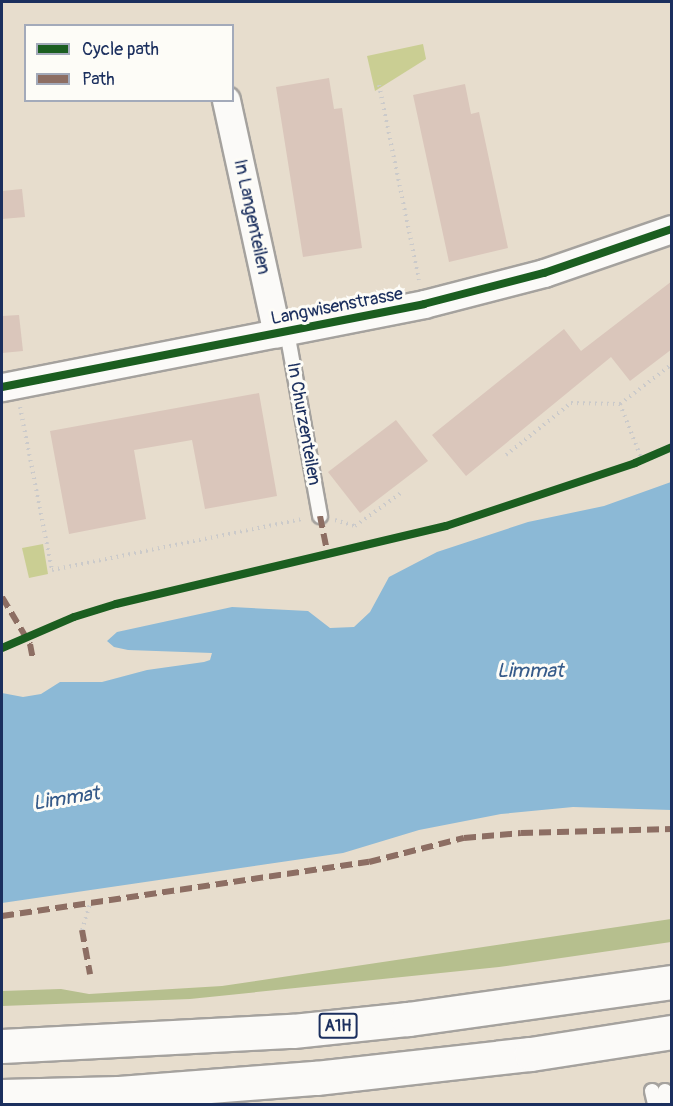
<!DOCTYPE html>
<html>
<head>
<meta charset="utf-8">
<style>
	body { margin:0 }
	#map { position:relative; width:673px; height:1106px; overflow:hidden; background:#e7ddcd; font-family:Pangolin,sans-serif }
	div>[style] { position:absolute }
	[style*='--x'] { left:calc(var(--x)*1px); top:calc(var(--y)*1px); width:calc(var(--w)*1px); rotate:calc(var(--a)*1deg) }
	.green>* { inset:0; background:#cace93 }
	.forest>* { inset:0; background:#b6bf8e }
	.water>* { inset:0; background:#8cb9d6 }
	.building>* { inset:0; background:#dac6bb }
	.path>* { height:4px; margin-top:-2px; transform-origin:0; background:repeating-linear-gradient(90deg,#cbcaca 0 1.5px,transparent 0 6px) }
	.roads { filter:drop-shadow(2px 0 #a5a29e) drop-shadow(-2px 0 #a5a29e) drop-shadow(0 2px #a5a29e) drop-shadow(0 -2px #a5a29e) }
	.lane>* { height:14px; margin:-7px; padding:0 7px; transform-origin:7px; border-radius:7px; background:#fbfaf8 }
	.street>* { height:27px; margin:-13.5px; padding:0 13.5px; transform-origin:13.5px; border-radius:13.5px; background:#fbfaf8 }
	.highway>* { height:33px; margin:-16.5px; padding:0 16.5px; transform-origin:16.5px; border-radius:16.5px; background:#fbfaf8 }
	.quiet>* { height:6px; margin-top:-3px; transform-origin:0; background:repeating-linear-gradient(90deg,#8d6e63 0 12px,transparent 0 18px) }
	.cycleway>* { height:8px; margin:-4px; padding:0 4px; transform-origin:4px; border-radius:4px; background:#1b5e20 }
	span { translate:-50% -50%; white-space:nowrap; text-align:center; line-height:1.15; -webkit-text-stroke:6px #fdfcf7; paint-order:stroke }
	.shield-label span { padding:2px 4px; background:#fdfcf7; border:2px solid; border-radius:4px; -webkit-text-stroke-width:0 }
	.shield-label { font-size:16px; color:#1b2f5e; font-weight:700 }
	.street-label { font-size:18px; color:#1b2f5e }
	.water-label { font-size:20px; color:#355a89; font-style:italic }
	.frame { position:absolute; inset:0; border:3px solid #1b2f5e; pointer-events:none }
	.legend { position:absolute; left:24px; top:24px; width:210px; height:78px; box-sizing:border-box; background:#fdfcf7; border:2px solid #a3aaba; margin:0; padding:8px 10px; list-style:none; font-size:18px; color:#1b2f5e }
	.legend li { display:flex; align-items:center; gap:12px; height:30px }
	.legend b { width:30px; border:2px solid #a3aaba }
</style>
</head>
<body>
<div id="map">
	<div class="green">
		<div style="clip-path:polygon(423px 44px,426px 59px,375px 91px,367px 56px)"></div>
		<div style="clip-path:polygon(43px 544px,48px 574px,29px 578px,22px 548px)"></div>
	</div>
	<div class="forest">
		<div style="clip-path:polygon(671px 919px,671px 942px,499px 967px,190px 999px,2px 1006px,2px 991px,61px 989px,89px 994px,222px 986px)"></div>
	</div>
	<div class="water">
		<div style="clip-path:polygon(671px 482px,671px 810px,573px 807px,501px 814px,419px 830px,343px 853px,2px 903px,2px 693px,23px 697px,41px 694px,60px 682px,102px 682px,147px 670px,204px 662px,210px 660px,212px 653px,128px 650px,114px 647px,107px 641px,117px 632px,232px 607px,308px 611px,330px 628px,354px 627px,370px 612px,389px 577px,437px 552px,528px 522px,604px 506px)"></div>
	</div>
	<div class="building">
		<div style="clip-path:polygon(329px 78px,334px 109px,342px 108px,362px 248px,303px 257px,276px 87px)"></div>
		<div style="clip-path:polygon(465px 84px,471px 114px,479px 112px,508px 248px,449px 262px,413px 95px)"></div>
		<div style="clip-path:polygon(22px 189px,25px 217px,2px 219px,2px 191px)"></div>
		<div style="clip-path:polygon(672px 281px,672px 349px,630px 381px,611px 357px,466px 476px,432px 435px,564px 329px,581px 351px)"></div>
		<div style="clip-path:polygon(19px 315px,23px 351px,2px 353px,2px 316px)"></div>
		<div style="clip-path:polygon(259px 393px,277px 496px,205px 509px,192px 440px,134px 450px,146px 519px,69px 534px,50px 431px)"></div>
		<div style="clip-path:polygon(396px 420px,428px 461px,360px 513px,328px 472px)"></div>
	</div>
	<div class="path">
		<div style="--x:379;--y:85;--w:199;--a:78.4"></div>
		<div style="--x:620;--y:404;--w:60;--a:68.6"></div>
		<div style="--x:20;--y:407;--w:166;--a:78.9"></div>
		<div style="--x:52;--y:570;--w:255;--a:-11.5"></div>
		<div style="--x:506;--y:455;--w:83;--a:-38.7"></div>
		<div style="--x:571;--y:403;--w:49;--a:1.2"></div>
		<div style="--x:620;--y:404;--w:66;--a:-37.6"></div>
		<div style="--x:335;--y:520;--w:21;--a:17"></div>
		<div style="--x:355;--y:526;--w:57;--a:-35.7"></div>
		<div style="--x:82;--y:930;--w:28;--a:-73"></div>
	</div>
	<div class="roads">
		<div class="lane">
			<div style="--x:287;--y:332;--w:187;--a:79.8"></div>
			<div style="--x:652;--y:1091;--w:13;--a:77"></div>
			<div style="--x:665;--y:1091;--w:14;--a:73"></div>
		</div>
		<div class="street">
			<div style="--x:226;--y:100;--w:239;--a:77.7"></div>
			<div style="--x:2;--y:387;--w:430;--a:-11.1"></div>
			<div style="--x:424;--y:304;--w:124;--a:-14.5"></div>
			<div style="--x:544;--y:273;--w:135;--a:-19"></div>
		</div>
		<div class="highway">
			<div style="--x:2;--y:1046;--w:291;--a:-3"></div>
			<div style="--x:293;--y:1031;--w:116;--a:-6"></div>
			<div style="--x:408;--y:1019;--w:267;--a:-8"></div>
			<div style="--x:2;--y:1096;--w:117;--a:-1.5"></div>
			<div style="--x:119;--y:1093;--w:198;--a:-4.4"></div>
			<div style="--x:316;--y:1078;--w:216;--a:-6.4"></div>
			<div style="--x:531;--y:1054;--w:143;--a:-8.9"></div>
		</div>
	</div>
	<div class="quiet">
		<div style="--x:320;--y:516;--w:41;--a:78.7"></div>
		<div style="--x:2;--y:597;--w:55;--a:59.2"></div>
		<div style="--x:30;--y:644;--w:15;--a:79"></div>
		<div style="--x:2;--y:916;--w:371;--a:-8.4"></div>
		<div style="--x:369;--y:862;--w:98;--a:-14.2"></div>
		<div style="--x:464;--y:838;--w:57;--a:-5"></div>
		<div style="--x:521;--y:833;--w:151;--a:-1.5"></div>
		<div style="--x:82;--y:930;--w:45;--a:79.7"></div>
	</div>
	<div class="cycleway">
		<div style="--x:2;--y:387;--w:430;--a:-11.1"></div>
		<div style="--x:424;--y:304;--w:124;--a:-14.5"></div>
		<div style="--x:544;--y:273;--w:135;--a:-19"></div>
		<div style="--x:2;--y:648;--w:78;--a:-23.3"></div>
		<div style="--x:74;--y:617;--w:44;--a:-17.2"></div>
		<div style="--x:116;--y:604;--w:339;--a:-13.3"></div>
		<div style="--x:446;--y:526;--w:199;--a:-18.4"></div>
		<div style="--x:635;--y:463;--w:40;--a:-23.4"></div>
	</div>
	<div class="shield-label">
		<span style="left:338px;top:1026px">A1H</span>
	</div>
	<div class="street-label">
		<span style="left:251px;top:217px;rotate:78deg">In Langenteilen</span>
		<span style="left:337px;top:307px;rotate:-11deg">Langwisenstrasse</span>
		<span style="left:303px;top:424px;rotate:80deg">In Churzenteilen</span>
	</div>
	<div class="water-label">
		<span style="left:530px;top:670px">Limmat</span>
		<span style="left:66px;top:798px;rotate:-9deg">Limmat</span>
	</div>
	<div class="frame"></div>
	<ul class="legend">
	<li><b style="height:8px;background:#1b5e20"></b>Cycle path</li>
	<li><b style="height:8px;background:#8d6e63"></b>Path</li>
	</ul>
</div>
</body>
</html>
